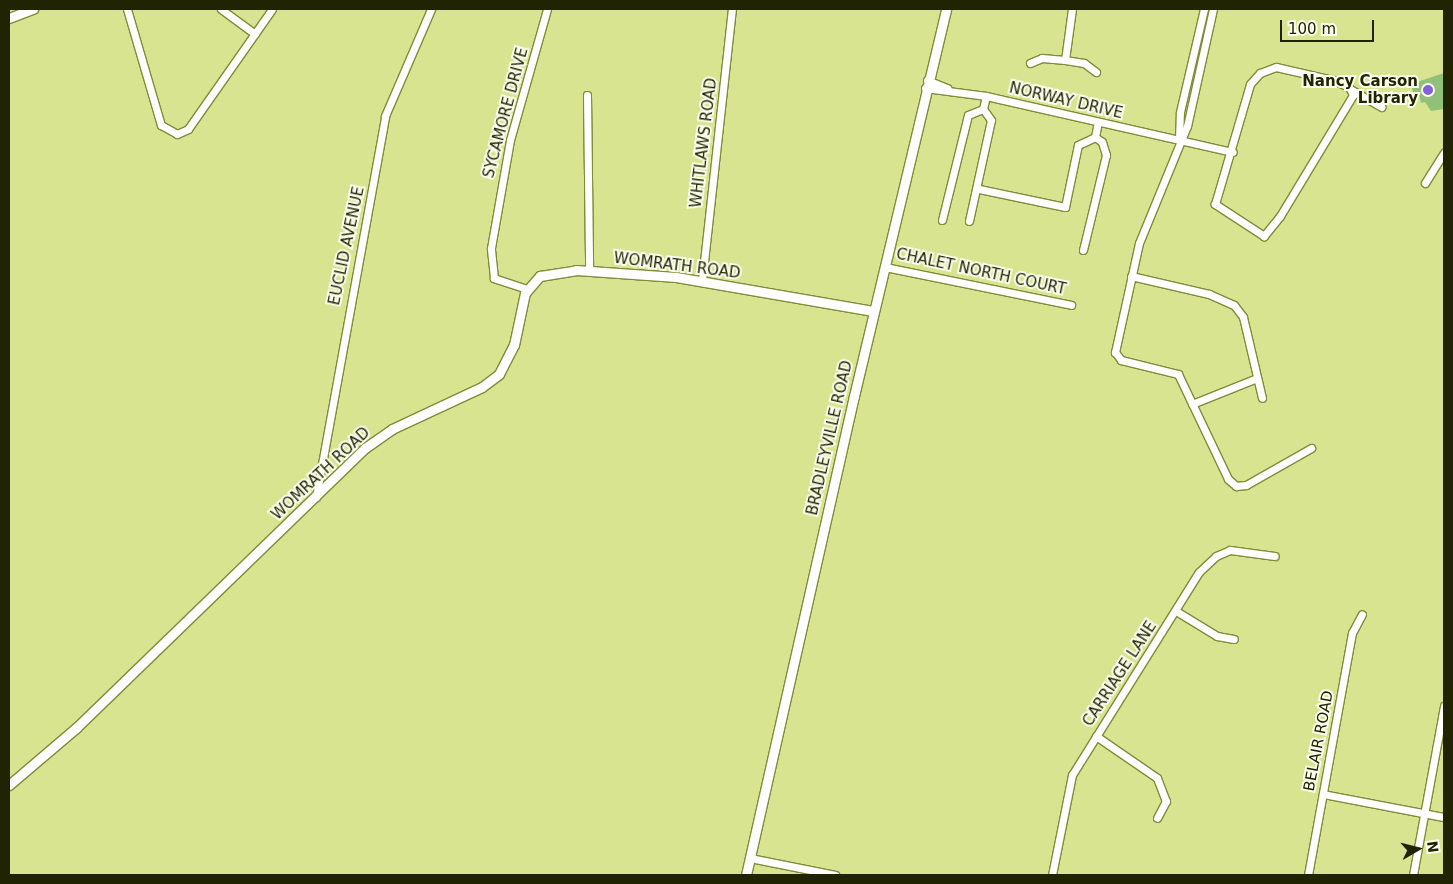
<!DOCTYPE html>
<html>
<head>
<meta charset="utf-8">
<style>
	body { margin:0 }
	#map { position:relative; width:1453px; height:884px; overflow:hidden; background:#d8e490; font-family:"DejaVu Sans",sans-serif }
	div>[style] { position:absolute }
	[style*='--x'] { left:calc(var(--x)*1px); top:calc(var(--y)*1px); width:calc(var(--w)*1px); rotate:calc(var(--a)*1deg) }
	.building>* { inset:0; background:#92c07a }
	.roads { filter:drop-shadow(1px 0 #818b38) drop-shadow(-1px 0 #818b38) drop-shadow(0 1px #818b38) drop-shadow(0 -1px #818b38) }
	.minor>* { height:7px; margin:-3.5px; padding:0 3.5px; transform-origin:3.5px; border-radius:3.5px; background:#fff }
	.tertiary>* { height:9px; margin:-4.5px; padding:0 4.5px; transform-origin:4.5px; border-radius:4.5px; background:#fff }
	.dots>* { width:14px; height:14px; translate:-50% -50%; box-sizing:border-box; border:2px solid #fbfeee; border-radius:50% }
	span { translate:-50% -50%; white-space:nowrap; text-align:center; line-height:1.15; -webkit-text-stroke:4px #fbfeee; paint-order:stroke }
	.poi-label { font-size:15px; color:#212402; font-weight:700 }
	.right { translate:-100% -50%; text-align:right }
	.street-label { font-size:15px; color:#212402 }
	.frame { position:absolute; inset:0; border:10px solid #212402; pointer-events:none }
	.north { position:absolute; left:1393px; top:824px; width:50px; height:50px; -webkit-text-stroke:4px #fbfeee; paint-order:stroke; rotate:82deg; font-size:14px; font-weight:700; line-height:20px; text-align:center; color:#212402 }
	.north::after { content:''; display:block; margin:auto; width:18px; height:22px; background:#212402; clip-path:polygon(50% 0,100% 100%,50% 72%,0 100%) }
	.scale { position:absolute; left:1280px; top:20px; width:94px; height:22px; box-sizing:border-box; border:2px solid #212402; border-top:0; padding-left:6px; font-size:15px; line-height:18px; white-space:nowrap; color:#212402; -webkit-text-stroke:4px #fbfeee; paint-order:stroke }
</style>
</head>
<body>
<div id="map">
	<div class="building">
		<div style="clip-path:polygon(1444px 73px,1444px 109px,1431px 111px,1425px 102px,1421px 103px,1419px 95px,1414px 96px,1411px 84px)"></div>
	</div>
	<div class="roads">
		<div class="minor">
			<div style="--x:127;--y:9;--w:121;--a:73.7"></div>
			<div style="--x:161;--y:125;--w:18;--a:29"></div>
			<div style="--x:177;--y:134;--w:12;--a:-24"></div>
			<div style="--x:188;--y:129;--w:146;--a:-55"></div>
			<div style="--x:221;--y:9;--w:42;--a:36.3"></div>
			<div style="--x:1213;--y:9;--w:120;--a:102.5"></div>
			<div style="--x:1187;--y:126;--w:126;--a:112.3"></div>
			<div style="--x:1139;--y:243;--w:112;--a:102.4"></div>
			<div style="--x:1115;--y:352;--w:10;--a:53"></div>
			<div style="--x:1121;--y:360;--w:59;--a:13.8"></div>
			<div style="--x:1178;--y:374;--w:116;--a:64.5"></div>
			<div style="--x:1228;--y:479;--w:11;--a:41"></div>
			<div style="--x:1236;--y:486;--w:10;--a:-6"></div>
			<div style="--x:1246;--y:485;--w:75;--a:-29.6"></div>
			<div style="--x:1065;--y:60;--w:51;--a:-82.2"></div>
			<div style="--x:1030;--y:63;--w:13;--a:-23"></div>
			<div style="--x:1042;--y:58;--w:23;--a:5"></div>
			<div style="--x:1065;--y:60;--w:19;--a:9"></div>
			<div style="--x:1084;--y:63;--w:15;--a:37"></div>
			<div style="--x:1276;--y:67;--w:58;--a:12.8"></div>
			<div style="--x:1333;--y:80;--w:17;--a:24"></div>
			<div style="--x:1349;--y:87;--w:9;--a:63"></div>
			<div style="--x:1353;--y:95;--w:141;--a:121.1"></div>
			<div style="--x:1280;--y:216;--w:26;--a:129"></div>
			<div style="--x:1264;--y:236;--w:59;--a:-146.9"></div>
			<div style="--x:1215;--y:204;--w:125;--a:-73.7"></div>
			<div style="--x:1250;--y:84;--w:15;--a:-48"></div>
			<div style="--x:1260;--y:73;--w:17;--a:-21"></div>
			<div style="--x:927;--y:80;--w:22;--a:22"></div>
			<div style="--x:925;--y:88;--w:62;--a:7.5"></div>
			<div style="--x:986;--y:96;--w:253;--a:12.8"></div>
			<div style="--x:1352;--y:90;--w:34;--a:30"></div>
			<div style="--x:587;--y:95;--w:176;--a:89.3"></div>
			<div style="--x:1179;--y:139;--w:27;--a:-88"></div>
			<div style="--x:1180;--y:112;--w:106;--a:-76.9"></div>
			<div style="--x:1425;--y:183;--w:36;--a:-58"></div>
			<div style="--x:979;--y:189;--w:88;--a:11.8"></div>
			<div style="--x:1065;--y:207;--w:63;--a:-78.2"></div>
			<div style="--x:1078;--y:145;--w:19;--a:-25"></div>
			<div style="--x:1095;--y:137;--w:15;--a:-79"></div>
			<div style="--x:942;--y:220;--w:108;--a:-76.1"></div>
			<div style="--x:968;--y:115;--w:16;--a:-22"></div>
			<div style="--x:969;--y:221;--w:103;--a:-77.7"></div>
			<div style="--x:991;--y:120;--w:14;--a:-126"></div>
			<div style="--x:983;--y:109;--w:13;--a:-77"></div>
			<div style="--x:1083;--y:250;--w:98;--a:-76.4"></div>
			<div style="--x:1106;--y:155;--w:14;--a:-107"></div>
			<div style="--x:1102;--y:142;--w:9;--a:-144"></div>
			<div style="--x:885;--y:267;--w:190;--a:11.5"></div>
			<div style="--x:1131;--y:276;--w:80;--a:13"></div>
			<div style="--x:1209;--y:294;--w:27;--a:24"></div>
			<div style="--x:1234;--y:305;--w:15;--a:53"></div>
			<div style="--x:1243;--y:317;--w:83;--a:76.8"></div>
			<div style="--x:702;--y:280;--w:273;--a:-83.7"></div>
			<div style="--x:527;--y:289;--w:35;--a:-162"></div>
			<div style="--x:494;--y:278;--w:30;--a:-96"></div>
			<div style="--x:491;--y:248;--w:110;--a:-80"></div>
			<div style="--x:510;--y:140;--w:136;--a:-74.2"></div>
			<div style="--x:1192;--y:404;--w:70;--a:-21.8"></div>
			<div style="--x:316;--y:497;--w:387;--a:-79.7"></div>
			<div style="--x:385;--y:116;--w:116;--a:-66.7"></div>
			<div style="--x:1176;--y:611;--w:48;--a:31.4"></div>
			<div style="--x:1217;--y:636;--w:17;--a:10"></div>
			<div style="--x:1096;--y:736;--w:74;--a:34.5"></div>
			<div style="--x:1157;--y:778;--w:25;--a:69"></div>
			<div style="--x:1166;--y:801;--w:19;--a:118"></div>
			<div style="--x:1323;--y:794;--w:123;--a:10.8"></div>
			<div style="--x:750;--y:858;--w:87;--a:11.3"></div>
			<div style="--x:1052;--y:875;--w:102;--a:-78.7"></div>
			<div style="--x:1072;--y:775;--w:239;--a:-58"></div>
			<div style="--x:1199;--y:572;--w:23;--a:-43"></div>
			<div style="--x:1216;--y:556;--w:15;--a:-23"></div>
			<div style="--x:1230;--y:550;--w:45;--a:7.6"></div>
			<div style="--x:1308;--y:875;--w:246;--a:-79.7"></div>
			<div style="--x:1352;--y:633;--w:21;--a:-62"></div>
			<div style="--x:1413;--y:875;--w:172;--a:-79.6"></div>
		</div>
		<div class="tertiary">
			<div style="--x:9;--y:18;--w:26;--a:-21"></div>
			<div style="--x:9;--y:785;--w:88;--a:-40.4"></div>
			<div style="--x:76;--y:728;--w:402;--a:-44.1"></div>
			<div style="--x:365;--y:448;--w:33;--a:-35"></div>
			<div style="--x:392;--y:429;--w:99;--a:-25"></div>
			<div style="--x:482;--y:387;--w:21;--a:-37"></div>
			<div style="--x:499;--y:374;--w:33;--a:-63"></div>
			<div style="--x:514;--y:345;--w:53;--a:-78.1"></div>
			<div style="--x:525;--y:293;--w:23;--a:-49"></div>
			<div style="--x:540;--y:276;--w:36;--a:-9"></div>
			<div style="--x:576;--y:270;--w:100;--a:4"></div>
			<div style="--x:676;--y:277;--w:200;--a:9.8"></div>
			<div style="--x:746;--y:875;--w:491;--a:-77.3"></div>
			<div style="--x:854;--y:396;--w:398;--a:-76.6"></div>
		</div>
	</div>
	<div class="dots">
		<div style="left:1428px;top:90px;background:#865ed9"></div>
	</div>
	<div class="poi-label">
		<span class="right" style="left:1418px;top:90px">Nancy Carson<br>Library</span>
	</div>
	<div class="street-label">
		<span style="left:1066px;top:101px;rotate:13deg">NORWAY DRIVE</span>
		<span style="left:506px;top:113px;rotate:-75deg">SYCAMORE DRIVE</span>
		<span style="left:704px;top:143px;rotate:-83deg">WHITLAWS ROAD</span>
		<span style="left:347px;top:246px;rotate:-78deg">EUCLID AVENUE</span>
		<span style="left:677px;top:266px;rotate:7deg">WOMRATH ROAD</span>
		<span style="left:981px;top:272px;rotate:12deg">CHALET NORTH COURT</span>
		<span style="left:830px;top:438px;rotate:-77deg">BRADLEYVILLE ROAD</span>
		<span style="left:321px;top:474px;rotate:-43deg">WOMRATH ROAD</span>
		<span style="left:1120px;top:674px;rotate:-57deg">CARRIAGE LANE</span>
		<span style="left:1319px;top:741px;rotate:-79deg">BELAIR ROAD</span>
	</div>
	<div class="frame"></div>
	<div class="north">N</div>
	<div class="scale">100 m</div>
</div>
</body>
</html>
